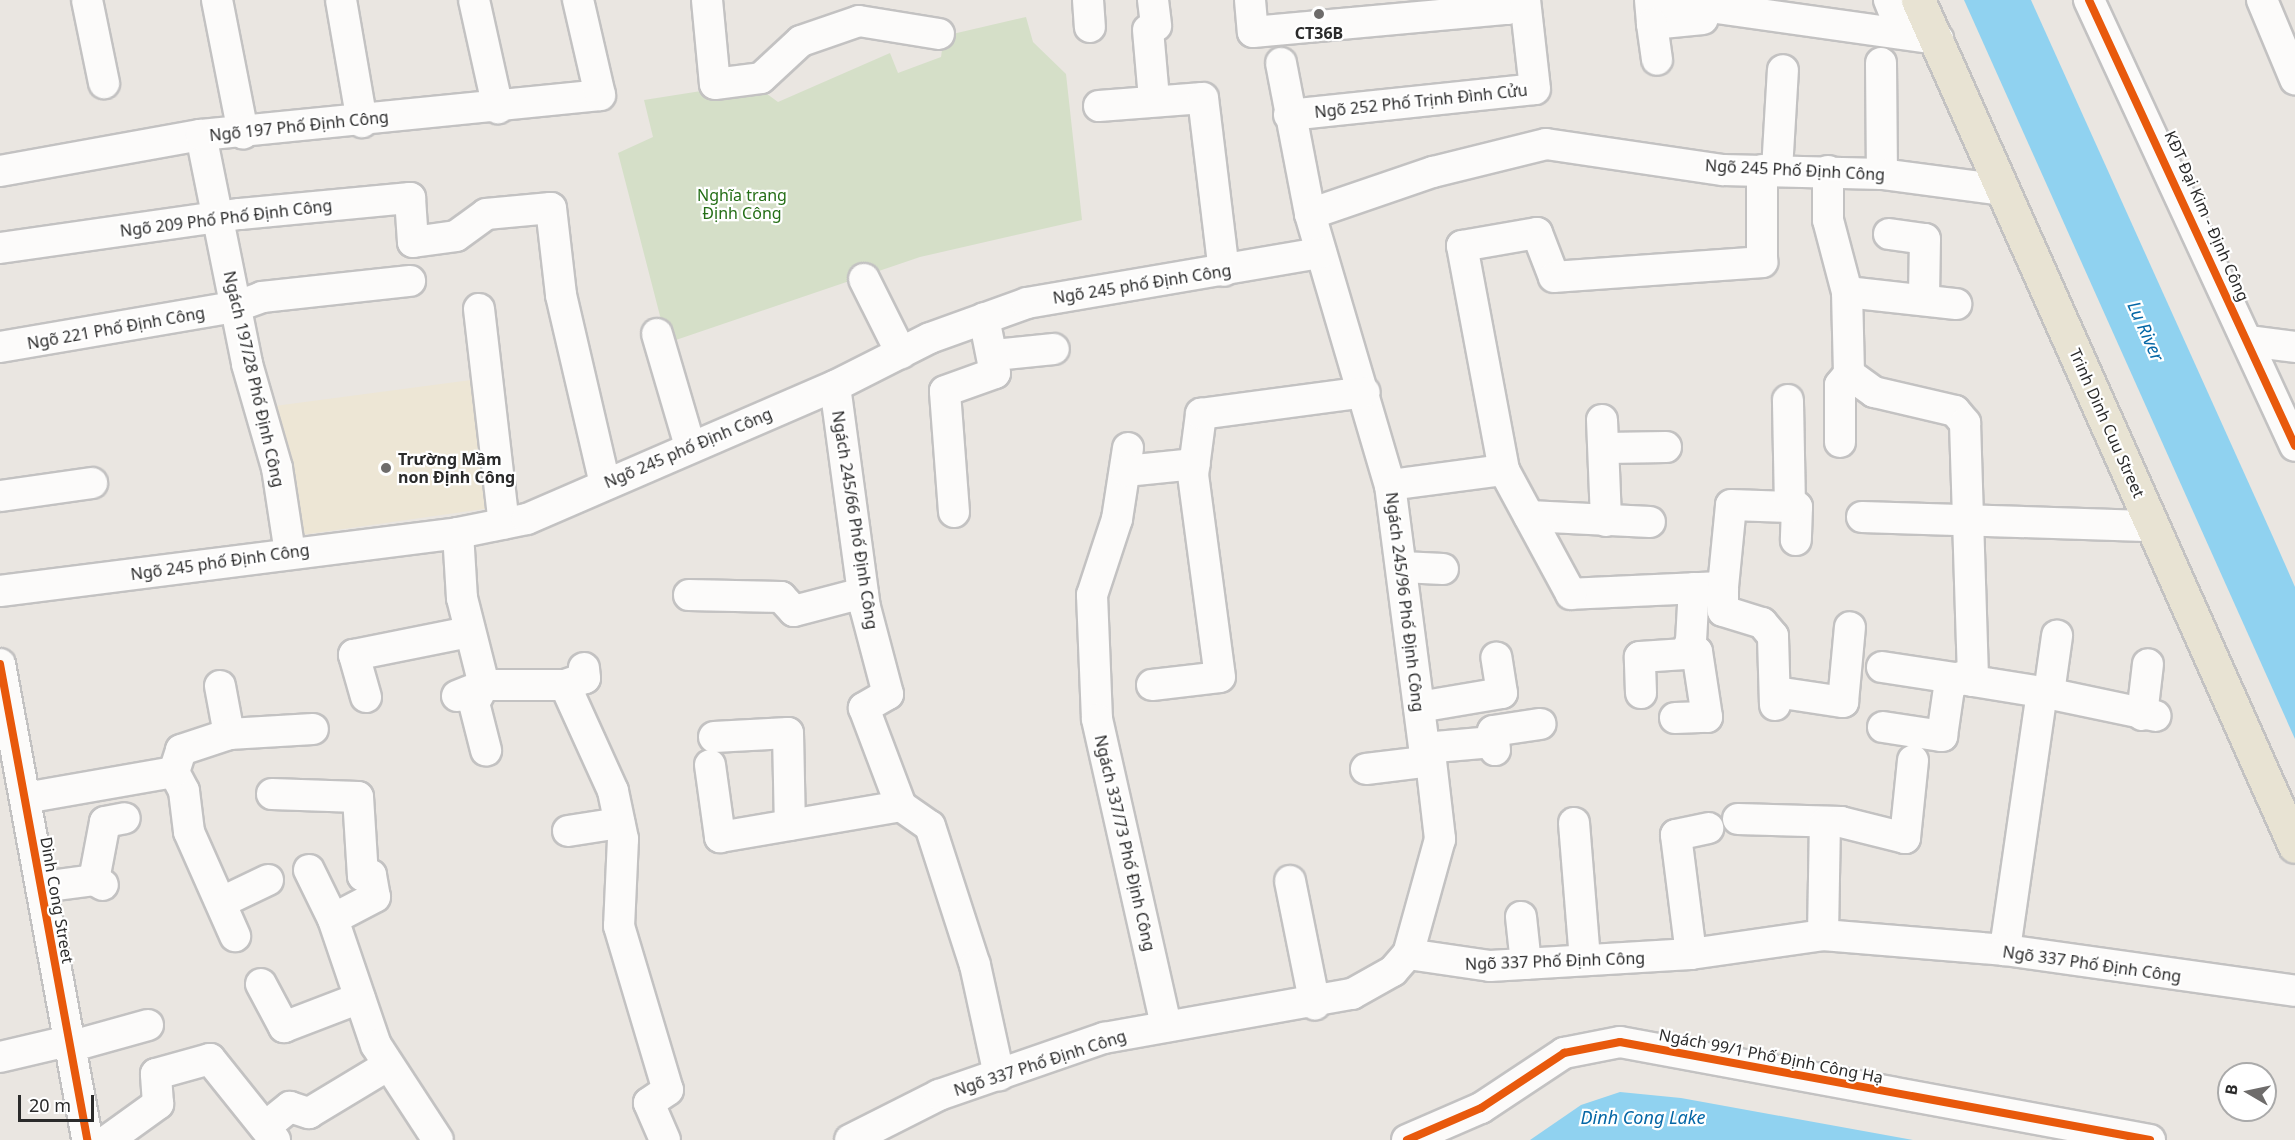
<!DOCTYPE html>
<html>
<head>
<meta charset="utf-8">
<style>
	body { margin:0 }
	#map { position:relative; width:2295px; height:1140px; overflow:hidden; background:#eae6e1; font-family:"Noto Sans",sans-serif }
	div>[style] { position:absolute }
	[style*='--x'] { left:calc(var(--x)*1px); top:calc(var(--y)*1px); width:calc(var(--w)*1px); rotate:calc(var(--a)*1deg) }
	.education>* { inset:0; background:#ede6d5 }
	.cemetery>* { inset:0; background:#d5dfc8 }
	.water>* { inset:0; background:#90d2f0 }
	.roads { filter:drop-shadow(2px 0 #c3c2c2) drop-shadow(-2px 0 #c3c2c2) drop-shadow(0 2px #c3c2c2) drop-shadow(0 -2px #c3c2c2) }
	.minor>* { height:30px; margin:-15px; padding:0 15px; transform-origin:15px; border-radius:15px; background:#fcfbfa }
	.major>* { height:33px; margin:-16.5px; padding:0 16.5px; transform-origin:16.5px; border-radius:16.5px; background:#e8e3d3 }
	.cycleway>* { height:8px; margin:-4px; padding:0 4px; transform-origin:4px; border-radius:4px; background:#e8590c }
	.dots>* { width:16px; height:16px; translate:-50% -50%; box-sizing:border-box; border:3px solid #fff; border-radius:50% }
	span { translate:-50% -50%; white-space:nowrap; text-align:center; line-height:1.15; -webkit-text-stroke:4.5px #fff; paint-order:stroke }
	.poi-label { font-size:16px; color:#2b2b2b; font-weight:700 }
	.left { translate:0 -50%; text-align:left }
	.street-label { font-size:16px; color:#2b2b2b }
	.park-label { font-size:16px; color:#246e16 }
	.water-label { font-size:18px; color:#0567a6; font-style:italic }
	.north { position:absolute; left:2217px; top:1062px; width:60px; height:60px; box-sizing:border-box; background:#fff; border:2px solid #aaa; border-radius:50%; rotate:279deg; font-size:16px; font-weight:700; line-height:24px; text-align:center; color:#2b2b2b }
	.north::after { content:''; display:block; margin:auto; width:21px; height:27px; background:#6e6c6b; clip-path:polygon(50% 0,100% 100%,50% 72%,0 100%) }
	.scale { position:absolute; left:18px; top:1095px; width:76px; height:27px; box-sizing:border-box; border:3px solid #2b2b2b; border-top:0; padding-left:8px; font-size:18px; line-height:21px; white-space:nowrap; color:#2b2b2b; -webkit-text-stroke:4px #fff; paint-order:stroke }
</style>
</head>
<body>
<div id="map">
	<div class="education">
		<div style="clip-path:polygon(471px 380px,498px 507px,294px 536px,267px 407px)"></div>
	</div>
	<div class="cemetery">
		<div style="clip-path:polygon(1026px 17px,1033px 42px,1066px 74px,1082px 220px,920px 257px,667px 343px,618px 153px,653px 137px,644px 100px,752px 83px,778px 102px,890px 53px,898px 73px,941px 57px,944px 36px)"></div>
	</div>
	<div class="water">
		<div style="clip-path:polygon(1964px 0,2031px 0,2273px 537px,2295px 587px,2295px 739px)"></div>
		<div style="clip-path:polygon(1620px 1092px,1681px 1098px,1913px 1140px,1530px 1140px,1581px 1105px)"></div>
	</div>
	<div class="roads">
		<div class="minor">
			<div style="--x:87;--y:0;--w:85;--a:78.4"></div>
			<div style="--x:217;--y:0;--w:136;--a:78.9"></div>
			<div style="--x:341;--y:0;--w:124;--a:80.2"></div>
			<div style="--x:474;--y:0;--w:111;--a:77.5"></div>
			<div style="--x:707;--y:0;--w:84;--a:84.6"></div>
			<div style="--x:715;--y:84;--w:46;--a:-7.4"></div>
			<div style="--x:761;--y:78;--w:54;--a:-42.8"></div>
			<div style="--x:801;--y:41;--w:61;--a:-19"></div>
			<div style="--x:859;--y:21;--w:81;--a:9.2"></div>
			<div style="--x:1088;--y:0;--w:27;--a:86"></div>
			<div style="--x:1153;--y:0;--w:26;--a:83"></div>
			<div style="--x:1250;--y:0;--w:32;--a:85"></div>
			<div style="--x:1253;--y:32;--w:255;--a:-5.2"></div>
			<div style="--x:1507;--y:9;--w:9;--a:-96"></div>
			<div style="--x:1650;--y:0;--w:24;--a:85"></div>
			<div style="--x:1652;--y:24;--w:51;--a:-5.6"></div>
			<div style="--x:1660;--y:0;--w:281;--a:8"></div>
			<div style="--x:1889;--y:0;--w:35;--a:68"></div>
			<div style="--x:2089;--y:0;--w:491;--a:65.2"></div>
			<div style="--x:2262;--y:0;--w:86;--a:67.3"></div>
			<div style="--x:1652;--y:24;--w:36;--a:82"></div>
			<div style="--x:1148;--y:30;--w:68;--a:85"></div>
			<div style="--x:1281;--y:63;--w:154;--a:79.1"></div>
			<div style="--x:1310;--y:214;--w:283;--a:73.6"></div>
			<div style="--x:1390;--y:485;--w:265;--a:82.6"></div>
			<div style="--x:1424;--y:748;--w:15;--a:62"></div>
			<div style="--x:1431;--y:761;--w:79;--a:83.4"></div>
			<div style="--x:1440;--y:839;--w:119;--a:105.5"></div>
			<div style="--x:1881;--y:63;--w:111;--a:89.5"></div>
			<div style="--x:1099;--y:106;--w:104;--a:-4.4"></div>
			<div style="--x:1203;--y:98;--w:174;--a:83.1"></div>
			<div style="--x:1289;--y:115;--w:247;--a:-6"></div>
			<div style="--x:1535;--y:89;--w:90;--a:-96.4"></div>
			<div style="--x:201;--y:135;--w:234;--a:78.6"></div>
			<div style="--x:247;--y:364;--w:108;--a:73.9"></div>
			<div style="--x:277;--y:468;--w:86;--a:81.3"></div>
			<div style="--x:1777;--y:170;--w:100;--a:-86.6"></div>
			<div style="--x:0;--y:171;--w:204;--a:-10.2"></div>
			<div style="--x:201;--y:135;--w:401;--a:-5.7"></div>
			<div style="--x:600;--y:95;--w:98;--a:-103"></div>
			<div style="--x:1828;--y:171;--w:49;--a:90"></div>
			<div style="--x:1828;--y:220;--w:74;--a:75.2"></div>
			<div style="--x:1847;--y:292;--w:82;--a:88.6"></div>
			<div style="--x:1849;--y:374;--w:31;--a:36"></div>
			<div style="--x:1874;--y:392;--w:83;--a:13.2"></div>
			<div style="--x:1955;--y:411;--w:16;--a:50"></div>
			<div style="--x:1965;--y:423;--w:258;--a:88.2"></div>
			<div style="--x:1973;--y:681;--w:70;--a:9.1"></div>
			<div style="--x:2042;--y:692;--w:261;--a:98.2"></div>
			<div style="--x:1310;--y:214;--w:130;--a:-18.9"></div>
			<div style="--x:1433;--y:172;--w:116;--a:-13.9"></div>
			<div style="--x:1546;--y:144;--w:179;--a:8.4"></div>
			<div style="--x:1723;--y:170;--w:159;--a:1.4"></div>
			<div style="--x:1882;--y:174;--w:123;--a:7.5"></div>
			<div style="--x:1889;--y:234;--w:36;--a:8"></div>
			<div style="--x:1925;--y:239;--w:60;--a:91"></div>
			<div style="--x:0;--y:248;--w:242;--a:-8.1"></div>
			<div style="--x:240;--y:214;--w:171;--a:-5.4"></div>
			<div style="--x:410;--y:198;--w:44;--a:86.1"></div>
			<div style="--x:413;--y:242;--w:43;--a:-7.9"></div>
			<div style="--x:456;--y:236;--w:37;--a:-36"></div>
			<div style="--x:486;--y:214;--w:65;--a:-5.3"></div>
			<div style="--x:551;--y:208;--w:88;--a:83.4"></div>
			<div style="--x:561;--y:295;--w:194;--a:76.9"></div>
			<div style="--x:864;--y:279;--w:83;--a:63.4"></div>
			<div style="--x:1847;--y:292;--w:110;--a:6.3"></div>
			<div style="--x:479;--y:309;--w:216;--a:83.4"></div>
			<div style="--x:657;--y:334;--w:117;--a:73.6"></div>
			<div style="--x:2248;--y:341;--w:47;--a:7.3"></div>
			<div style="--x:0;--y:347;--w:238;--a:-9.7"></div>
			<div style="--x:235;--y:307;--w:29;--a:-20"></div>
			<div style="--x:262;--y:297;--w:149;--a:-6.2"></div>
			<div style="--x:995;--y:355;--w:59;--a:-5.8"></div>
			<div style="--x:835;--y:386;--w:223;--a:82.3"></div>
			<div style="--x:865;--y:607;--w:90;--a:75.2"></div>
			<div style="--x:888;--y:694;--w:28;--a:150"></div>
			<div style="--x:864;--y:708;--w:105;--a:69.3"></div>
			<div style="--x:901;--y:806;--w:35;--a:35"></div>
			<div style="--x:930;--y:826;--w:146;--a:72.1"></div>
			<div style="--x:975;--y:965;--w:113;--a:77.7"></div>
			<div style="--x:1602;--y:420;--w:101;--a:87.7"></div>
			<div style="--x:1840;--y:442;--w:57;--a:-90"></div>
			<div style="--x:1840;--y:385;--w:14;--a:-51"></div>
			<div style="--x:1128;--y:448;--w:72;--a:98.8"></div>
			<div style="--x:1117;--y:519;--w:80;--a:108.2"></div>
			<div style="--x:1092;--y:595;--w:124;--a:87.7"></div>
			<div style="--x:1097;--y:719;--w:315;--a:77.3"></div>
			<div style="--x:1607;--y:448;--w:59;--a:-1"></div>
			<div style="--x:1126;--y:471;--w:69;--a:-5.8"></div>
			<div style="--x:1390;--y:485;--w:115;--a:-7.5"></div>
			<div style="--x:0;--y:496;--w:93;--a:-8"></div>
			<div style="--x:1790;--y:507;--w:7;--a:0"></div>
			<div style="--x:1797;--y:507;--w:33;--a:92"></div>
			<div style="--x:954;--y:512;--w:121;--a:-94.3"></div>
			<div style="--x:945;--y:391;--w:53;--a:-19.8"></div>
			<div style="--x:995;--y:373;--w:56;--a:-101.3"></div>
			<div style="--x:1529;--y:516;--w:121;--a:2.8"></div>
			<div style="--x:1862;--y:517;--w:291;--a:1.8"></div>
			<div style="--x:458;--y:533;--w:65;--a:86.5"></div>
			<div style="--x:462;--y:598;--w:90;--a:75.8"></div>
			<div style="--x:1402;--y:567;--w:41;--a:2.8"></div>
			<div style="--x:1723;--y:587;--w:152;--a:177.4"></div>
			<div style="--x:1571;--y:594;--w:141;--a:-118.4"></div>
			<div style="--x:1504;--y:470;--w:228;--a:-100.6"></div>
			<div style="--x:1462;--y:246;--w:76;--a:-9.8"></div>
			<div style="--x:1537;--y:233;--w:47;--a:68.9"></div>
			<div style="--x:1554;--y:277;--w:209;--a:-4.1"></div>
			<div style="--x:1762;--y:262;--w:92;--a:-90"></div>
			<div style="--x:0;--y:591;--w:462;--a:-7.2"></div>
			<div style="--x:458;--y:533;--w:70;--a:-11.5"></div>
			<div style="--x:527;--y:519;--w:335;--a:-23.4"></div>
			<div style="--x:835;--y:386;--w:106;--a:-26.8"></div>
			<div style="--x:930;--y:338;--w:103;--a:-19.8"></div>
			<div style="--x:1027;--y:303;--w:298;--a:-9.7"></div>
			<div style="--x:689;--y:595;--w:92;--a:1.2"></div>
			<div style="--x:781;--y:597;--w:19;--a:47"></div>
			<div style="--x:794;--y:611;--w:71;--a:-14.6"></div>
			<div style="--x:0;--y:664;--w:484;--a:79.6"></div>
			<div style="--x:1882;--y:667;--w:92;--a:8.7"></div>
			<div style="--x:484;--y:685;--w:21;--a:119"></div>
			<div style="--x:474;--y:703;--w:49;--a:75.7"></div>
			<div style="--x:565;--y:685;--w:116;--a:65.6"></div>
			<div style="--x:613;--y:791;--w:49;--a:78.2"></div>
			<div style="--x:623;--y:839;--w:87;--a:92.6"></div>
			<div style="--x:619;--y:926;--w:171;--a:73.4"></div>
			<div style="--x:668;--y:1090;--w:23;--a:146"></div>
			<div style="--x:649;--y:1103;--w:40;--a:66.6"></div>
			<div style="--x:1152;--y:685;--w:68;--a:-6.7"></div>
			<div style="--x:1220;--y:677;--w:204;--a:-97.6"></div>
			<div style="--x:1193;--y:475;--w:62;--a:-82.5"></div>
			<div style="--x:1201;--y:414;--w:165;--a:-7.6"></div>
			<div style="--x:220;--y:686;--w:49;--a:79.4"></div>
			<div style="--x:1776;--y:692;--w:68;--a:8.5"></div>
			<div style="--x:1843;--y:702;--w:75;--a:-84.7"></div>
			<div style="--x:2042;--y:692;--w:116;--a:11.9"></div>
			<div style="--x:1641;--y:693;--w:36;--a:-92"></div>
			<div style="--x:1640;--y:657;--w:45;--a:-3.8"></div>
			<div style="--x:1685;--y:654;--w:14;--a:-65"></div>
			<div style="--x:1691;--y:641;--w:53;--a:-86.8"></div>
			<div style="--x:2049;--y:693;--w:58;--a:-82"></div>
			<div style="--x:457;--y:696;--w:29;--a:-22"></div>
			<div style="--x:484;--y:685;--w:81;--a:0"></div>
			<div style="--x:565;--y:685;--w:21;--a:-19"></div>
			<div style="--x:585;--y:678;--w:10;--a:-96"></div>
			<div style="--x:366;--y:697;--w:44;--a:-105.9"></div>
			<div style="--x:354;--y:655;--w:117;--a:-11.3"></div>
			<div style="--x:1775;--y:705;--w:69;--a:-91.7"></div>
			<div style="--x:1773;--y:636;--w:17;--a:-130"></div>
			<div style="--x:1762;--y:623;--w:41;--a:-162.9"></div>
			<div style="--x:1723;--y:611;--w:24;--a:-90"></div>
			<div style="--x:1723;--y:587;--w:82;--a:-84.4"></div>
			<div style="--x:1731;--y:505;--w:59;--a:1.9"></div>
			<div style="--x:1790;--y:507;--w:107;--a:-91.1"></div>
			<div style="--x:1419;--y:707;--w:84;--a:-9.6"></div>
			<div style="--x:1502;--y:693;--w:36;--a:-99"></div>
			<div style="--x:2142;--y:715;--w:51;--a:-83.3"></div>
			<div style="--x:1675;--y:718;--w:32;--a:-2"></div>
			<div style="--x:1707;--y:717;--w:66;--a:-98.7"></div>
			<div style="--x:1697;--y:652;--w:12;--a:171"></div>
			<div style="--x:1883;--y:727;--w:60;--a:8.7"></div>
			<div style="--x:1942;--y:736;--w:49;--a:-81.7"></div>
			<div style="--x:1949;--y:688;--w:16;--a:-43"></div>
			<div style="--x:714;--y:737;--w:74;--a:-3.1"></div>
			<div style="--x:788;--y:733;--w:92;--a:88.8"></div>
			<div style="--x:1424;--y:748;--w:69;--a:-5"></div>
			<div style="--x:1495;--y:750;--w:19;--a:-96"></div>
			<div style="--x:1493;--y:731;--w:48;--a:-8.5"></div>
			<div style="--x:710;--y:765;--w:73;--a:82.1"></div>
			<div style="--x:720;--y:837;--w:184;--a:-9.7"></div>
			<div style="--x:1366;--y:769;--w:65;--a:-7"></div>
			<div style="--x:174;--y:772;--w:21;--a:62"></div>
			<div style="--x:184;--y:791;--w:41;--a:83"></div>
			<div style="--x:189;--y:832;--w:114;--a:66.1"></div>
			<div style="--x:272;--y:794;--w:86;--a:2"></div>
			<div style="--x:358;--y:797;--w:79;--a:86.4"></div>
			<div style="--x:363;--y:876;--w:8;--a:-7"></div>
			<div style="--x:371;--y:875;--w:22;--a:80"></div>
			<div style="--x:375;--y:897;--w:47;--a:152.4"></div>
			<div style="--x:25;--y:798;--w:151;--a:-9.9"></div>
			<div style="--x:174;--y:772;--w:23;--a:-72"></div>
			<div style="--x:181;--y:750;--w:51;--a:-18.4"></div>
			<div style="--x:229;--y:734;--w:84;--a:-3.4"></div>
			<div style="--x:1738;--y:819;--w:103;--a:1.7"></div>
			<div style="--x:1841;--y:822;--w:66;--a:14"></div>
			<div style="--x:1905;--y:838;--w:78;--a:-84.1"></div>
			<div style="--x:1574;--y:823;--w:137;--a:85.4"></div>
			<div style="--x:568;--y:831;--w:52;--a:-8.9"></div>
			<div style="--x:309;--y:870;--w:55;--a:63.9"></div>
			<div style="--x:333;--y:919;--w:133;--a:71.2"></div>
			<div style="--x:376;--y:1045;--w:113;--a:56.9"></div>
			<div style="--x:94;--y:880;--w:59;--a:-79.3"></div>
			<div style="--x:105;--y:822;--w:20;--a:-11"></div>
			<div style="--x:1290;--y:881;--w:126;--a:78.6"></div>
			<div style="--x:42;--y:887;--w:52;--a:-7.7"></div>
			<div style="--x:94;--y:880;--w:10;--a:29"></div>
			<div style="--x:222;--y:902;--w:51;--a:-25.6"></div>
			<div style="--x:1521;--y:917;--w:47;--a:83.9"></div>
			<div style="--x:1823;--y:935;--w:112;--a:-89"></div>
			<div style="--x:1691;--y:954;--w:120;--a:-97.2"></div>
			<div style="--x:1676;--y:835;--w:33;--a:-12"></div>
			<div style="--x:261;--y:984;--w:49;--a:61.9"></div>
			<div style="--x:284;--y:1027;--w:81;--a:-20.9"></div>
			<div style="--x:69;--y:1047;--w:82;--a:-15.6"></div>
			<div style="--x:0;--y:1057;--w:70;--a:-13.2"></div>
			<div style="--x:265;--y:1127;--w:32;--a:-39"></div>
			<div style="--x:290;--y:1107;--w:20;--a:18"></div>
			<div style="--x:309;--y:1113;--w:91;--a:-31.1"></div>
			<div style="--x:108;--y:1140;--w:62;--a:-35.8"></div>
			<div style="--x:158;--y:1104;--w:30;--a:-94"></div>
			<div style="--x:156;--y:1074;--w:56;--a:-15.5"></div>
			<div style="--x:210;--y:1059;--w:104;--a:51.3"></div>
			<div style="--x:850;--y:1140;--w:100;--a:-26.8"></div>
			<div style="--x:939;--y:1095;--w:175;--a:-19.1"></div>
			<div style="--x:1104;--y:1038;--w:252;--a:-10.1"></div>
			<div style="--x:1352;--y:994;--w:47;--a:-29.3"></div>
			<div style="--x:1393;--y:971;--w:23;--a:-49"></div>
			<div style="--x:1408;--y:954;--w:83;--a:8.3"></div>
			<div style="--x:1490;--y:966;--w:201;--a:-3.4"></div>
			<div style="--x:1691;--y:954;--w:133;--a:-8.2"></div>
			<div style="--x:1823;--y:935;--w:183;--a:4.7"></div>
			<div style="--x:2005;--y:950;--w:293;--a:8"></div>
			<div style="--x:1407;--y:1140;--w:81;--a:-23.4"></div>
			<div style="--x:1481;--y:1108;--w:100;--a:-33.5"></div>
			<div style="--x:1564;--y:1053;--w:57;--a:-11.1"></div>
			<div style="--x:1620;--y:1042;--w:539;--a:10.48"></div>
		</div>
		<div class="major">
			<div style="--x:1918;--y:0;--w:926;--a:65.98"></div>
		</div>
	</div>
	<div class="cycleway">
		<div style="--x:2089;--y:0;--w:491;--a:65.2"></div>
		<div style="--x:0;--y:664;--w:484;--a:79.6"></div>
		<div style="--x:1407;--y:1140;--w:81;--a:-23.4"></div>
		<div style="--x:1481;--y:1108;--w:100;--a:-33.5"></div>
		<div style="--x:1564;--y:1053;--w:57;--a:-11.1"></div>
		<div style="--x:1620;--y:1042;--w:539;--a:10.48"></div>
	</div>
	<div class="dots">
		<div style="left:1319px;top:14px;background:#6e6c6b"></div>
		<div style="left:386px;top:468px;background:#6e6c6b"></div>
	</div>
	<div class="poi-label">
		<span style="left:1319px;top:33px">CT36B</span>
		<span class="left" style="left:398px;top:468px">Trường Mầm<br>non Định Công</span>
	</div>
	<div class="street-label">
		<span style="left:1421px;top:101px;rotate:-6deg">Ngõ 252 Phố Trịnh Đình Cửu</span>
		<span style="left:299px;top:126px;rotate:-6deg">Ngõ 197 Phố Định Công</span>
		<span style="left:1795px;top:170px;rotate:3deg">Ngõ 245 Phố Định Công</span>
		<span style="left:2207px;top:216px;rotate:66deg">KĐT Đại Kim - Định Công</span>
		<span style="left:226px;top:218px;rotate:-7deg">Ngõ 209 Phố Phố Định Công</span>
		<span style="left:1142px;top:284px;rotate:-9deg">Ngõ 245 phố Định Công</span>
		<span style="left:116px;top:328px;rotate:-10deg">Ngõ 221 Phố Định Công</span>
		<span style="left:254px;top:379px;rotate:77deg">Ngách 197/28 Phố Định Công</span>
		<span style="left:2107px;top:423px;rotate:66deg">Trinh Dinh Cuu Street</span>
		<span style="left:688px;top:448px;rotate:-23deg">Ngõ 245 phố Định Công</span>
		<span style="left:855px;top:520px;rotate:81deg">Ngách 245/66 Phố Định Công</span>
		<span style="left:220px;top:562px;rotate:-8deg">Ngõ 245 phố Định Công</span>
		<span style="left:1405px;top:602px;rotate:83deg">Ngách 245/96 Phố Định Công</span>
		<span style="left:1125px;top:843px;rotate:77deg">Ngách 337/73 Phố Định Công</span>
		<span style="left:57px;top:900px;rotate:80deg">Dinh Cong Street</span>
		<span style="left:1555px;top:961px;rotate:-2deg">Ngõ 337 Phố Định Công</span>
		<span style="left:2092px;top:964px;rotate:8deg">Ngõ 337 Phố Định Công</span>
		<span style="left:1771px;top:1056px;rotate:11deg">Ngách 99/1 Phố Định Công Hạ</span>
		<span style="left:1040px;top:1063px;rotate:-18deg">Ngõ 337 Phố Định Công</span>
	</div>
	<div class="park-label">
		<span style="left:742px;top:204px">Nghĩa trang<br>Định Công</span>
	</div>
	<div class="water-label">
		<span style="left:2146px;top:331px;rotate:66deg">Lu River</span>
		<span style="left:1643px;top:1117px">Dinh Cong Lake</span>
	</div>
	<div class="north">B</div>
	<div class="scale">20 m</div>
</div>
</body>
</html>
